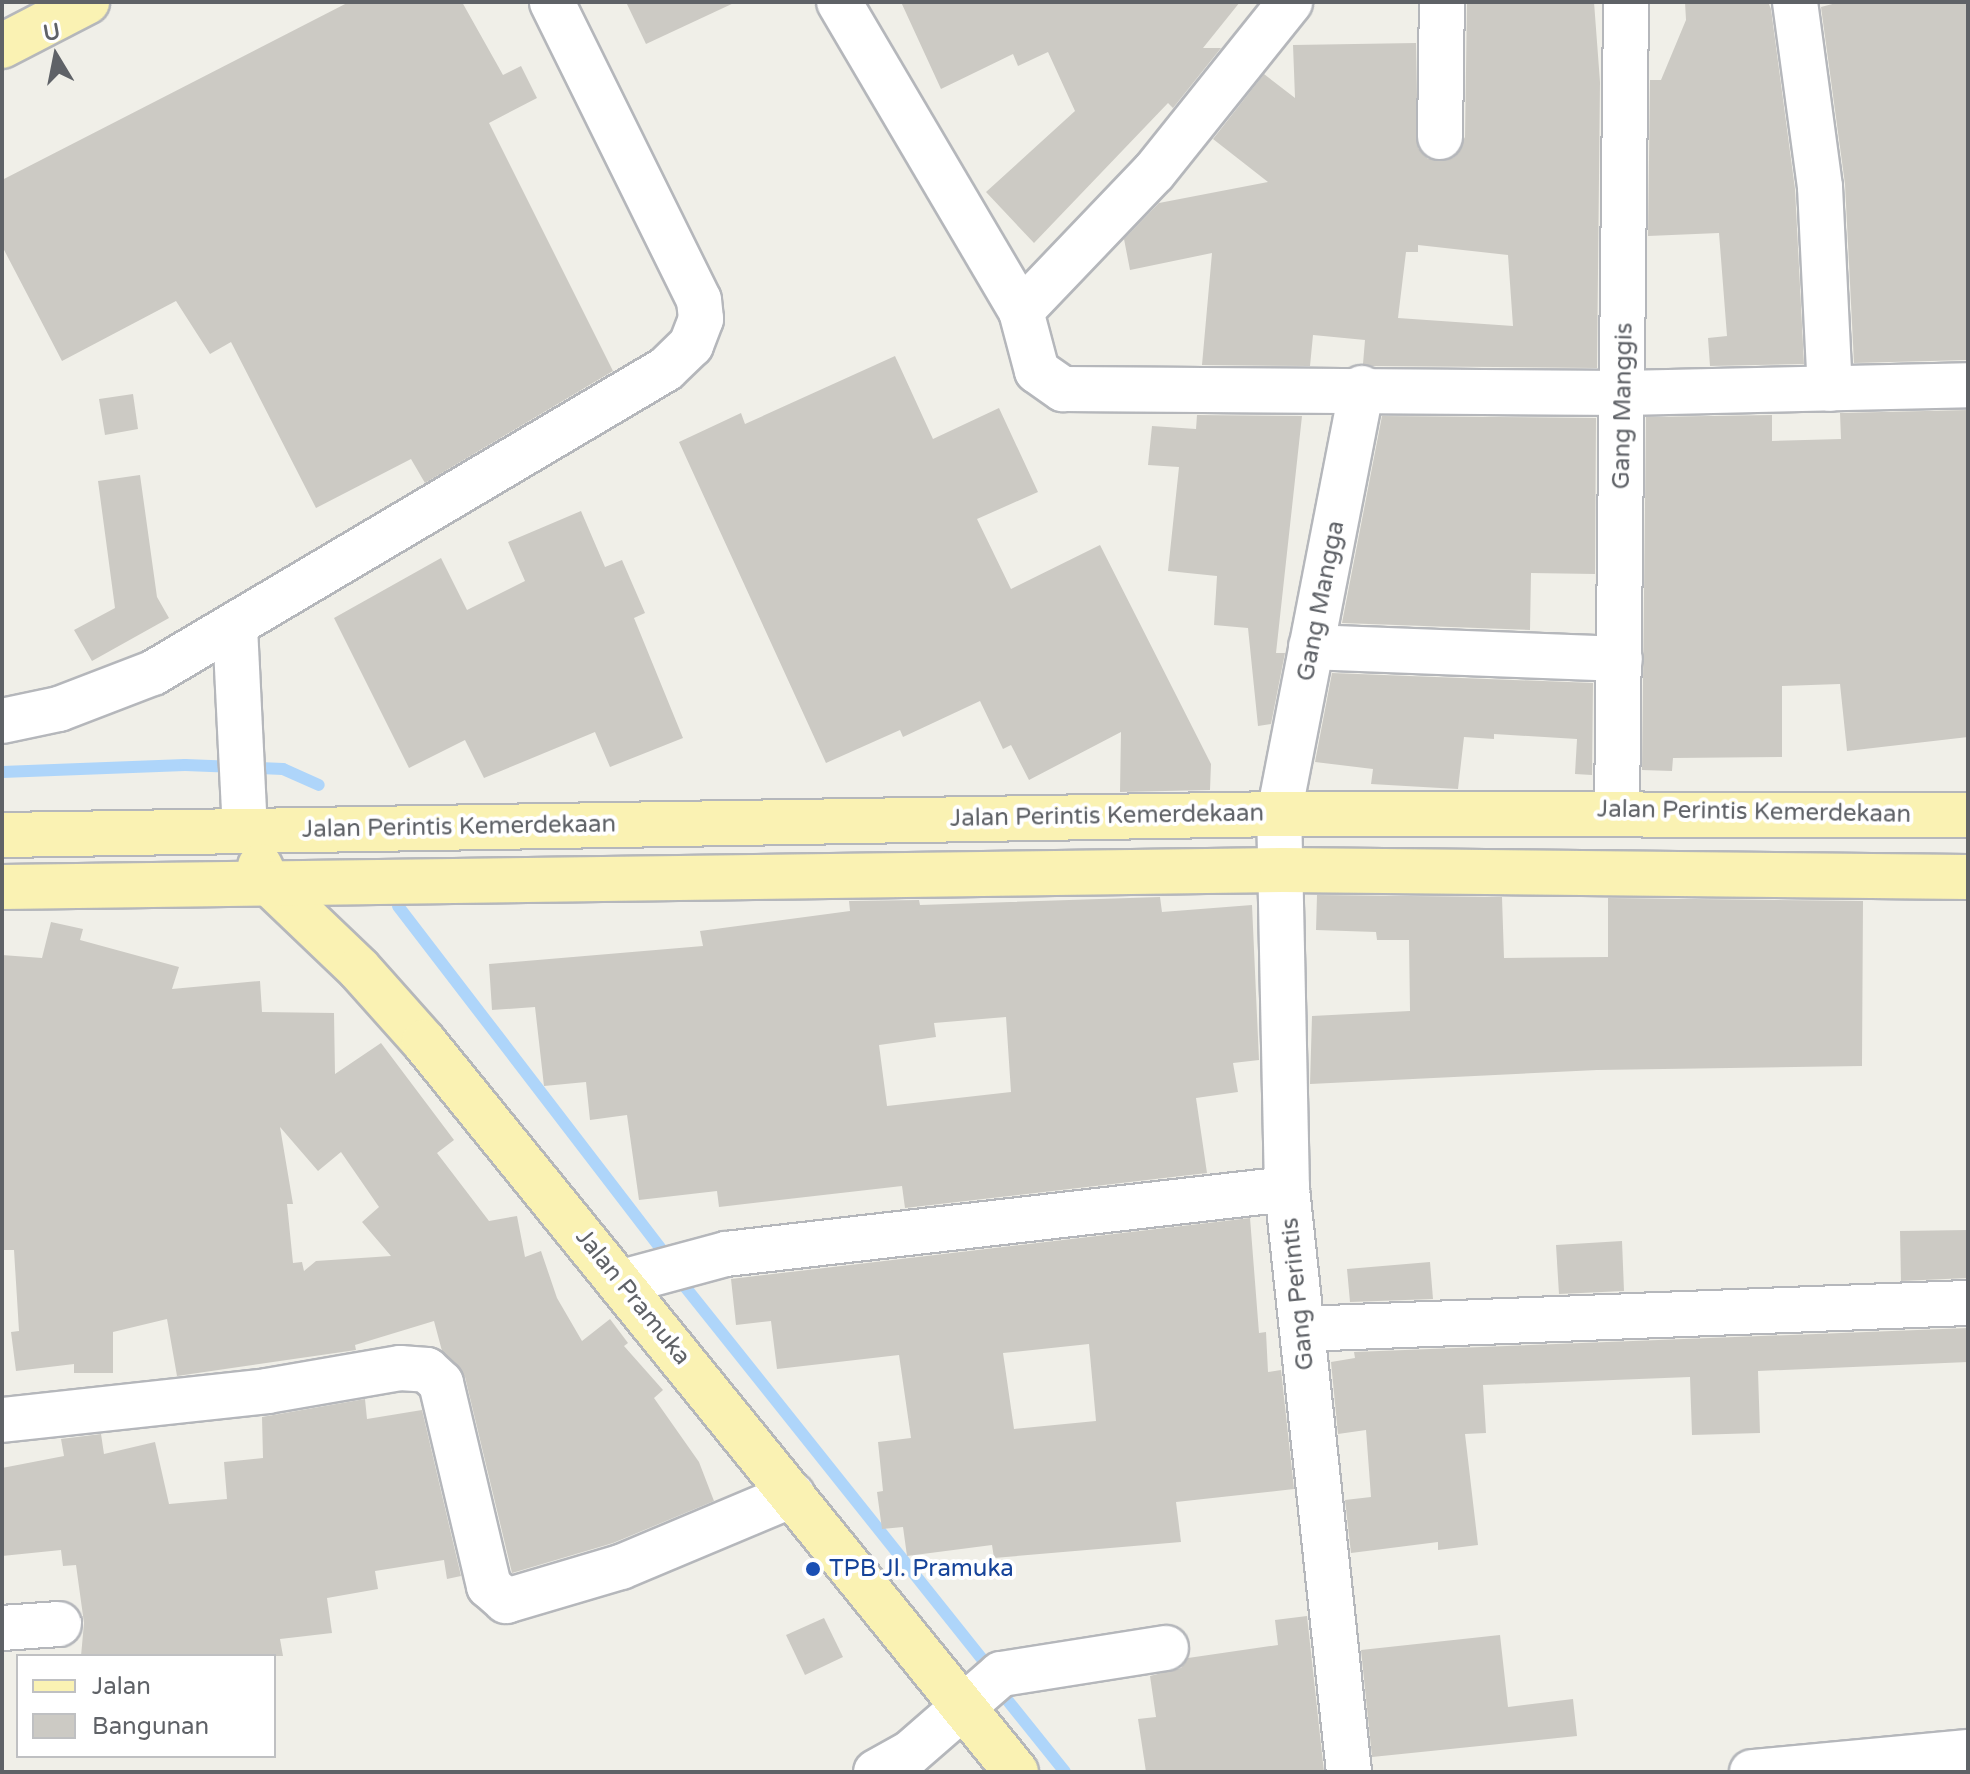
<!DOCTYPE html>
<html>
<head>
<meta charset="utf-8">
<style>
	body { margin:0 }
	#map { position:relative; width:1970px; height:1774px; overflow:hidden; background:#f0efe8; font-family:"Varela Round",sans-serif }
	div>[style] { position:absolute }
	[style*='--x'] { left:calc(var(--x)*1px); top:calc(var(--y)*1px); width:calc(var(--w)*1px); rotate:calc(var(--a)*1deg) }
	.stream>* { height:12px; margin:-6px; padding:0 6px; transform-origin:6px; border-radius:6px; background:#aed5fa }
	.building>* { inset:0; background:#cccac4 }
	.roads { filter:drop-shadow(2px 0 #b5b7bb) drop-shadow(-2px 0 #b5b7bb) drop-shadow(0 2px #b5b7bb) drop-shadow(0 -2px #b5b7bb) }
	.minor>* { height:44px; margin:-22px; padding:0 22px; transform-origin:22px; border-radius:22px; background:#fff }
	.major>* { height:44px; margin:-22px; padding:0 22px; transform-origin:22px; border-radius:22px; background:#faf2b3 }
	.dots>* { width:22px; height:22px; translate:-50% -50%; box-sizing:border-box; border:4px solid #fff; border-radius:50% }
	span { translate:-50% -50%; white-space:nowrap; text-align:center; line-height:1.15; -webkit-text-stroke:8px #fff; paint-order:stroke }
	.street-label { font-size:24px; color:#5f6267 }
	.transit-label { font-size:24px; color:#164399 }
	.left { translate:0 -50%; text-align:left }
	.frame { position:absolute; inset:0; border:4px solid #5f6267; pointer-events:none }
	.legend { position:absolute; left:16px; top:1654px; width:260px; height:104px; box-sizing:border-box; background:#fff; border:2px solid #bfc0c2; margin:0; padding:10px 14px; list-style:none; font-size:24px; color:#5f6267 }
	.legend li { display:flex; align-items:center; gap:16px; height:40px }
	.legend b { width:40px; border:2px solid #bfc0c2 }
	.north { position:absolute; left:16px; top:16px; width:80px; height:80px; -webkit-text-stroke:6px #fff; paint-order:stroke; rotate:350deg; font-size:22px; font-weight:700; line-height:32px; text-align:center; color:#5f6267 }
	.north::after { content:''; display:block; margin:auto; width:28px; height:36px; background:#5f6267; clip-path:polygon(50% 0,100% 100%,50% 72%,0 100%) }
</style>
</head>
<body>
<div id="map">
	<div class="stream">
		<div style="--x:2;--y:772;--w:183;--a:-2.2"></div>
		<div style="--x:185;--y:765;--w:98;--a:2.3"></div>
		<div style="--x:283;--y:769;--w:39;--a:24"></div>
		<div style="--x:398;--y:906;--w:439;--a:52.5"></div>
		<div style="--x:678;--y:1278;--w:489;--a:51.4"></div>
		<div style="--x:1004;--y:1696;--w:97;--a:51.2"></div>
	</div>
	<div class="building">
		<div style="clip-path:polygon(349px 2px,462px 2px,503px 75px,521px 66px,537px 98px,489px 123px,613px 371px,425px 483px,411px 459px,316px 508px,231px 342px,210px 354px,176px 301px,62px 361px,2px 246px,2px 180px)"></div>
		<div style="clip-path:polygon(626px 2px,736px 2px,646px 44px)"></div>
		<div style="clip-path:polygon(901px 2px,1240px 2px,1203px 48px,1221px 48px,1173px 108px,1168px 103px,1034px 243px,986px 192px,1075px 111px,1048px 52px,1018px 66px,1013px 54px,941px 89px)"></div>
		<div style="clip-path:polygon(evenodd,1467px 2px,1594px 2px,1600px 82px,1597px 368px,1373px 366px,1363px 364px,1365px 340px,1313px 335px,1310px 366px,1202px 365px,1212px 253px,1130px 270px,1124px 239px,1159px 203px,1268px 182px,1213px 139px,1264px 74px,1295px 98px,1293px 45px,1416px 43px,1418px 148px,1428px 159px,1453px 158px,1465px 137px,1467px 2px,1418px 245px,1508px 255px,1513px 326px,1398px 318px,1406px 252px,1418px 252px,1418px 245px)"></div>
		<div style="clip-path:polygon(1685px 2px,1768px 2px,1771px 9px,1795px 189px,1804px 364px,1710px 366px,1708px 338px,1727px 336px,1719px 233px,1648px 236px,1650px 80px,1661px 80px,1686px 20px)"></div>
		<div style="clip-path:polygon(1840px 2px,1968px 2px,1968px 360px,1854px 363px,1845px 184px,1821px 7px)"></div>
		<div style="clip-path:polygon(895px 356px,933px 439px,999px 408px,1038px 492px,977px 519px,1011px 589px,1100px 545px,1211px 764px,1210px 790px,1120px 792px,1121px 732px,1029px 780px,1011px 745px,1003px 749px,980px 701px,903px 737px,900px 730px,826px 763px,679px 442px,741px 413px,745px 424px)"></div>
		<div style="clip-path:polygon(133px 394px,138px 429px,105px 435px,99px 399px)"></div>
		<div style="clip-path:polygon(1968px 410px,1968px 737px,1847px 751px,1840px 684px,1782px 686px,1782px 757px,1673px 758px,1672px 771px,1642px 770px,1646px 417px,1772px 415px,1772px 441px,1841px 439px,1840px 413px)"></div>
		<div style="clip-path:polygon(1197px 415px,1302px 416px,1276px 653px,1285px 653px,1271px 724px,1258px 726px,1248px 628px,1214px 625px,1217px 576px,1168px 571px,1179px 467px,1148px 465px,1152px 426px,1196px 429px)"></div>
		<div style="clip-path:polygon(1382px 416px,1596px 418px,1595px 574px,1531px 573px,1530px 630px,1342px 623px)"></div>
		<div style="clip-path:polygon(140px 475px,157px 597px,169px 618px,92px 661px,74px 630px,115px 608px,98px 481px)"></div>
		<div style="clip-path:polygon(581px 511px,605px 567px,622px 560px,645px 613px,634px 618px,683px 738px,610px 767px,595px 732px,484px 778px,465px 740px,409px 768px,334px 618px,441px 558px,467px 610px,525px 581px,508px 542px)"></div>
		<div style="clip-path:polygon(1332px 673px,1593px 683px,1592px 775px,1575px 774px,1577px 739px,1494px 734px,1494px 739px,1464px 737px,1458px 789px,1371px 784px,1373px 769px,1315px 762px)"></div>
		<div style="clip-path:polygon(1317px 895px,1502px 897px,1504px 958px,1608px 957px,1608px 898px,1863px 901px,1862px 1066px,1597px 1070px,1310px 1084px,1312px 1016px,1410px 1011px,1409px 940px,1377px 940px,1376px 932px,1316px 930px)"></div>
		<div style="clip-path:polygon(evenodd,1160px 897px,1162px 912px,1252px 905px,1259px 1060px,1233px 1063px,1238px 1092px,1196px 1098px,1207px 1173px,905px 1208px,902px 1186px,719px 1207px,717px 1191px,639px 1200px,627px 1115px,590px 1120px,586px 1082px,544px 1086px,535px 1007px,492px 1010px,489px 964px,703px 946px,700px 931px,850px 911px,849px 901px,919px 900px,920px 905px,1160px 897px,1006px 1017px,1011px 1092px,887px 1106px,879px 1045px,936px 1037px,934px 1023px,1006px 1017px)"></div>
		<div style="clip-path:polygon(evenodd,51px 922px,83px 929px,80px 940px,179px 967px,172px 989px,260px 981px,262px 1012px,334px 1013px,335px 1074px,381px 1043px,454px 1140px,437px 1153px,489px 1221px,517px 1216px,525px 1257px,541px 1251px,557px 1298px,582px 1341px,610px 1319px,628px 1343px,624px 1346px,663px 1390px,654px 1398px,699px 1462px,714px 1501px,613px 1543px,512px 1573px,465px 1377px,442px 1351px,434px 1321px,355px 1345px,356px 1350px,177px 1376px,167px 1319px,113px 1332px,113px 1373px,74px 1373px,74px 1364px,16px 1371px,11px 1332px,19px 1331px,14px 1250px,4px 1250px,2px 1206px,2px 955px,42px 958px,51px 922px,280px 1127px,318px 1171px,341px 1152px,379px 1207px,362px 1222px,391px 1256px,316px 1261px,304px 1271px,302px 1262px,293px 1263px,287px 1204px,293px 1204px,280px 1127px)"></div>
		<div style="clip-path:polygon(evenodd,1250px 1218px,1259px 1333px,1266px 1332px,1268px 1372px,1281px 1370px,1294px 1489px,1176px 1502px,1181px 1542px,994px 1558px,992px 1545px,907px 1556px,903px 1527px,882px 1529px,877px 1492px,883px 1491px,878px 1442px,911px 1438px,899px 1355px,777px 1369px,771px 1321px,736px 1325px,731px 1279px,1250px 1218px,1089px 1344px,1096px 1421px,1014px 1429px,1003px 1353px,1089px 1344px)"></div>
		<div style="clip-path:polygon(1968px 1230px,1968px 1278px,1901px 1281px,1900px 1231px)"></div>
		<div style="clip-path:polygon(1622px 1241px,1624px 1291px,1559px 1294px,1556px 1245px)"></div>
		<div style="clip-path:polygon(1430px 1262px,1433px 1299px,1350px 1302px,1347px 1269px)"></div>
		<div style="clip-path:polygon(1968px 1328px,1968px 1362px,1758px 1371px,1760px 1433px,1692px 1435px,1690px 1377px,1483px 1385px,1486px 1433px,1465px 1434px,1478px 1545px,1438px 1550px,1438px 1542px,1351px 1553px,1345px 1500px,1371px 1497px,1366px 1430px,1338px 1434px,1331px 1362px,1355px 1358px,1354px 1352px)"></div>
		<div style="clip-path:polygon(365px 1399px,367px 1419px,422px 1410px,461px 1576px,447px 1579px,444px 1560px,375px 1571px,378px 1589px,327px 1598px,332px 1633px,280px 1639px,283px 1656px,81px 1656px,84px 1623px,76px 1565px,63px 1566px,61px 1550px,2px 1556px,2px 1468px,64px 1456px,61px 1439px,101px 1434px,104px 1454px,155px 1442px,169px 1504px,227px 1499px,224px 1462px,263px 1458px,262px 1417px)"></div>
		<div style="clip-path:polygon(1307px 1616px,1324px 1772px,1146px 1772px,1138px 1719px,1156px 1717px,1150px 1676px,1181px 1668px,1188px 1658px,1278px 1645px,1275px 1620px)"></div>
		<div style="clip-path:polygon(824px 1618px,843px 1657px,805px 1675px,786px 1635px)"></div>
		<div style="clip-path:polygon(1500px 1635px,1508px 1707px,1573px 1699px,1577px 1736px,1372px 1757px,1361px 1650px)"></div>
	</div>
	<div class="roads">
		<div class="minor">
			<div style="--x:839;--y:2;--w:359;--a:59.5"></div>
			<div style="--x:1021;--y:311;--w:62;--a:75.1"></div>
			<div style="--x:1037;--y:371;--w:32;--a:35"></div>
			<div style="--x:1063;--y:389;--w:561;--a:0.41"></div>
			<div style="--x:1624;--y:393;--w:344;--a:-1.3"></div>
			<div style="--x:1795;--y:2;--w:187;--a:82.3"></div>
			<div style="--x:1820;--y:187;--w:202;--a:87.2"></div>
			<div style="--x:1440;--y:137;--w:135;--a:-89.2"></div>
			<div style="--x:1021;--y:311;--w:192;--a:-46.3"></div>
			<div style="--x:1154;--y:172;--w:218;--a:-51.3"></div>
			<div style="--x:235;--y:627;--w:203;--a:87.2"></div>
			<div style="--x:1311;--y:647;--w:309;--a:2.2"></div>
			<div style="--x:2;--y:721;--w:58;--a:-11.9"></div>
			<div style="--x:59;--y:709;--w:101;--a:-21"></div>
			<div style="--x:153;--y:673;--w:596;--a:-30.65"></div>
			<div style="--x:666;--y:369;--w:35;--a:-44"></div>
			<div style="--x:691;--y:345;--w:28;--a:-69"></div>
			<div style="--x:701;--y:319;--w:19;--a:-96"></div>
			<div style="--x:699;--y:300;--w:332;--a:-116.3"></div>
			<div style="--x:1617;--y:811;--w:809;--a:-89.36"></div>
			<div style="--x:622;--y:1282;--w:108;--a:-15.1"></div>
			<div style="--x:726;--y:1254;--w:565;--a:-6.61"></div>
			<div style="--x:1302;--y:1329;--w:667;--a:-2.24"></div>
			<div style="--x:2;--y:1420;--w:267;--a:-6.2"></div>
			<div style="--x:267;--y:1391;--w:135;--a:-9.8"></div>
			<div style="--x:400;--y:1368;--w:27;--a:4"></div>
			<div style="--x:427;--y:1370;--w:19;--a:43"></div>
			<div style="--x:441;--y:1383;--w:209;--a:76.7"></div>
			<div style="--x:489;--y:1586;--w:23;--a:41"></div>
			<div style="--x:506;--y:1601;--w:120;--a:-16.5"></div>
			<div style="--x:621;--y:1567;--w:186;--a:-22.8"></div>
			<div style="--x:2;--y:1628;--w:57;--a:-4"></div>
			<div style="--x:876;--y:1772;--w:38;--a:-29"></div>
			<div style="--x:909;--y:1754;--w:122;--a:-41"></div>
			<div style="--x:1001;--y:1674;--w:167;--a:-9"></div>
			<div style="--x:1349;--y:1772;--w:586;--a:-96.07"></div>
			<div style="--x:1287;--y:1189;--w:375;--a:-91.2"></div>
			<div style="--x:1279;--y:814;--w:434;--a:-79"></div>
			<div style="--x:1752;--y:1772;--w:217;--a:-5.3"></div>
		</div>
		<div class="major">
			<div style="--x:2;--y:46;--w:96;--a:-27.4"></div>
			<div style="--x:2;--y:835;--w:1277;--a:-0.94"></div>
			<div style="--x:1279;--y:814;--w:689;--a:0.08"></div>
			<div style="--x:260;--y:866;--w:17;--a:65"></div>
			<div style="--x:267;--y:881;--w:127;--a:43.7"></div>
			<div style="--x:359;--y:969;--w:98;--a:48.3"></div>
			<div style="--x:424;--y:1042;--w:940;--a:50.96"></div>
			<div style="--x:2;--y:887;--w:1280;--a:-0.76"></div>
			<div style="--x:1282;--y:870;--w:686;--a:0.58"></div>
		</div>
	</div>
	<div class="dots">
		<div style="left:813px;top:1569px;background:#1a4fb4"></div>
	</div>
	<div class="street-label">
		<span style="left:1623px;top:406px;rotate:-89deg">Gang Manggis</span>
		<span style="left:1321px;top:601px;rotate:-79deg">Gang Mangga</span>
		<span style="left:1754px;top:812px;rotate:1deg">Jalan Perintis Kemerdekaan</span>
		<span style="left:1107px;top:816px;rotate:-1deg">Jalan Perintis Kemerdekaan</span>
		<span style="left:459px;top:827px;rotate:-1deg">Jalan Perintis Kemerdekaan</span>
		<span style="left:1298px;top:1294px;rotate:-96deg">Gang Perintis</span>
		<span style="left:633px;top:1297px;rotate:51deg">Jalan Pramuka</span>
	</div>
	<div class="transit-label">
		<span class="left" style="left:829px;top:1569px">TPB Jl. Pramuka</span>
	</div>
	<div class="frame"></div>
	<ul class="legend">
	<li><b style="height:10px;background:#faf2b3"></b>Jalan</li>
	<li><b style="height:22px;background:#cccac4"></b>Bangunan</li>
	</ul>
	<div class="north">U</div>
</div>
</body>
</html>
